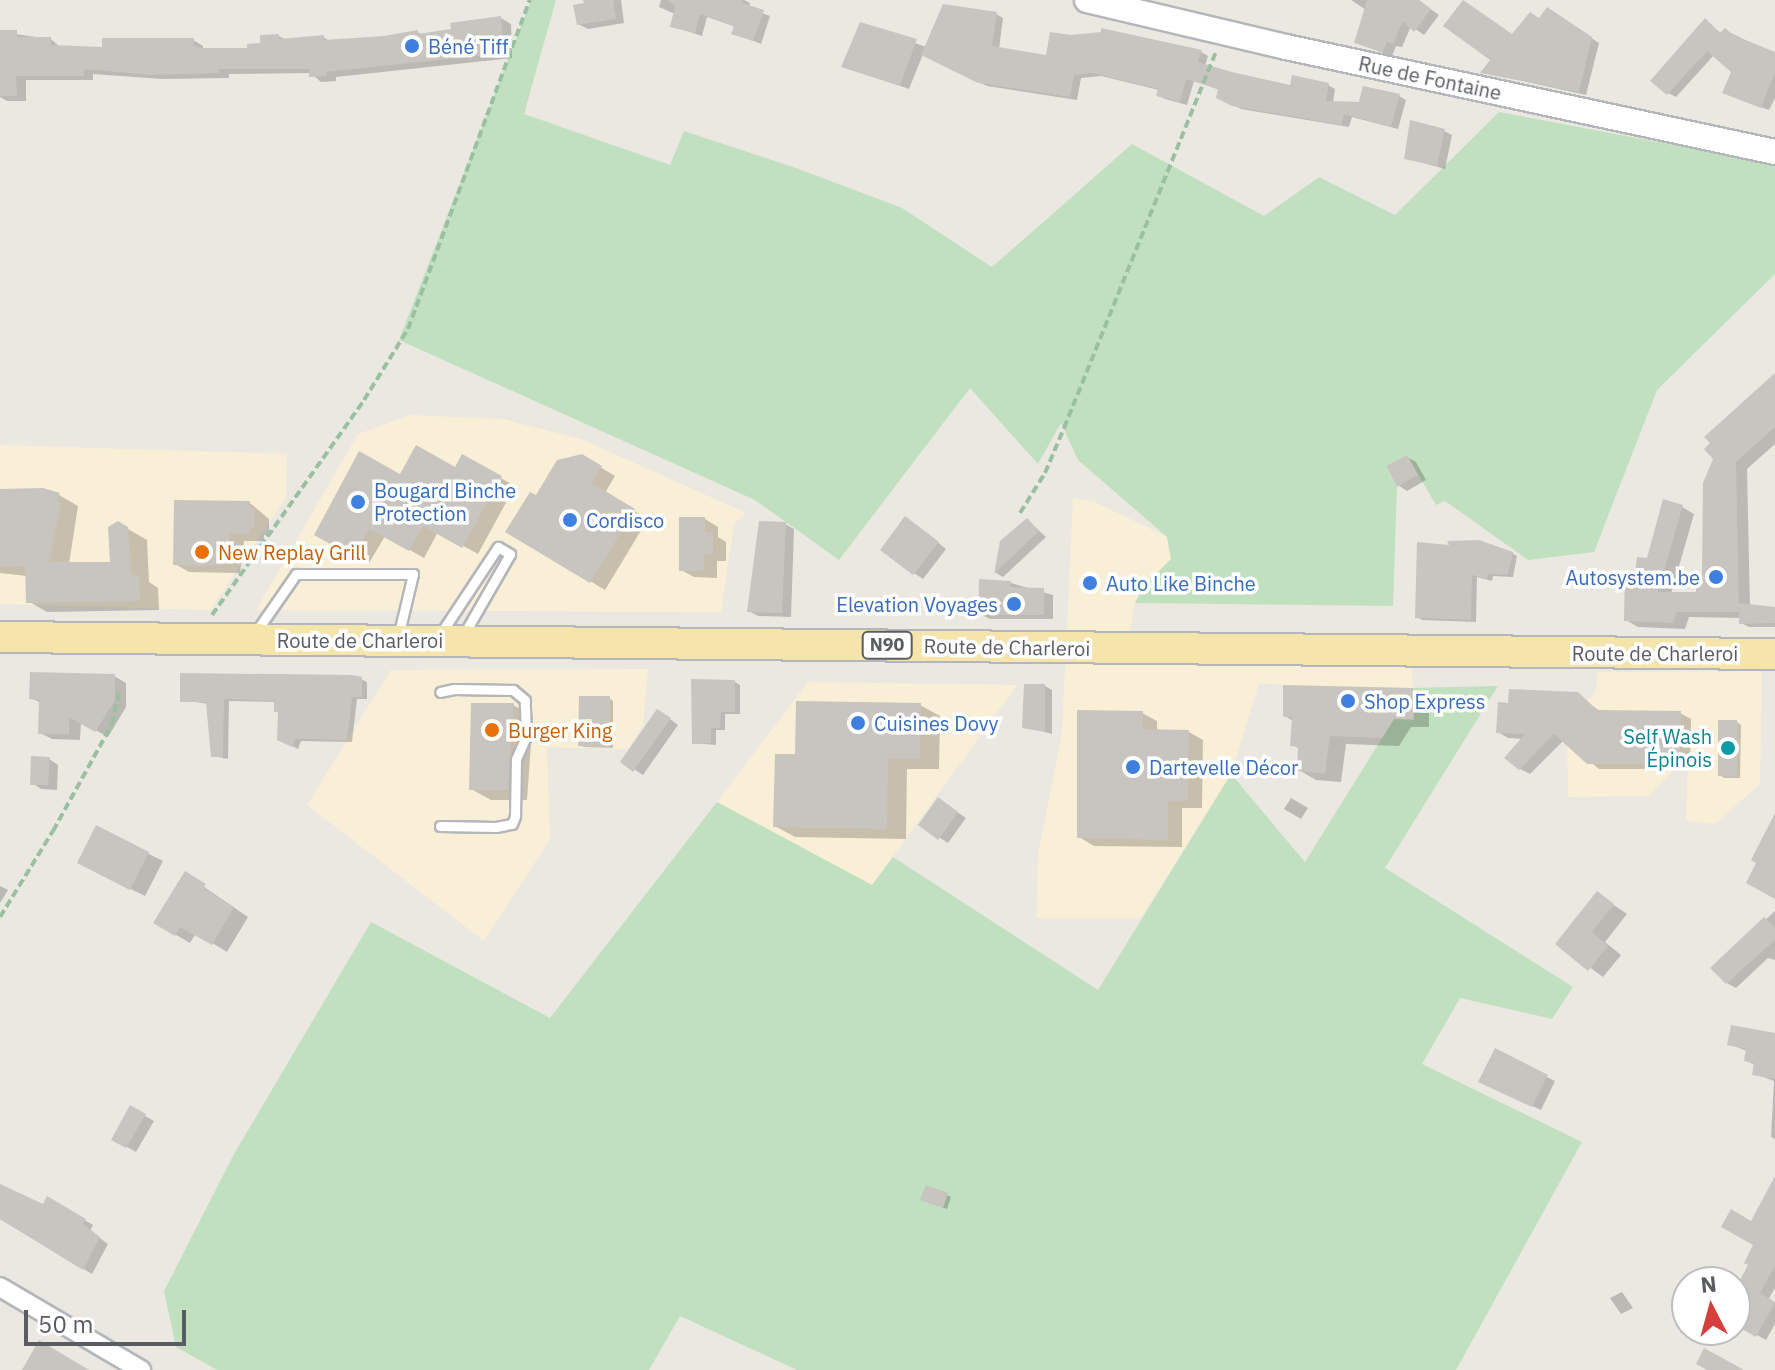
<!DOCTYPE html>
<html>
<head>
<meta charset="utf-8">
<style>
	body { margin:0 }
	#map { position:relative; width:1775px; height:1370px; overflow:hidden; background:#eae8e0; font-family:"IBM Plex Sans",sans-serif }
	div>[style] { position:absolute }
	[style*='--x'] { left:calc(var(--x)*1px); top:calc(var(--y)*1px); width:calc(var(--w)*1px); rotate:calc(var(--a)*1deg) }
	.commercial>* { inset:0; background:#f9efd7 }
	.green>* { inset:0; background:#c1e0bf }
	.shadow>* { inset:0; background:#0003 }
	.building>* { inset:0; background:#c8c4c0 }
	.path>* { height:4px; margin-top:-2px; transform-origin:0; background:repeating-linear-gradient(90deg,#9ac0a2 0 8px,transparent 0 12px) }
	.roads { filter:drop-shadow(2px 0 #b3b6ba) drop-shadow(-2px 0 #b3b6ba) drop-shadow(0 2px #b3b6ba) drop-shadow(0 -2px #b3b6ba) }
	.service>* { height:9px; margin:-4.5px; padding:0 4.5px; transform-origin:4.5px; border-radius:4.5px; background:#fff }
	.minor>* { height:18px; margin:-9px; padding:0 9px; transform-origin:9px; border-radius:9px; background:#fff }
	.tertiary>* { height:24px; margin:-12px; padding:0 12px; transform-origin:12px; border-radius:12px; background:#fff }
	.primary>* { height:30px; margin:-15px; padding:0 15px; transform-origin:15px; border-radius:15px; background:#f5e5aa }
	.dots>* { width:22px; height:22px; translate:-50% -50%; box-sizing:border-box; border:4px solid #fff; border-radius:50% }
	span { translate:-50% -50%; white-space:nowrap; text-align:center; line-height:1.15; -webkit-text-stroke:7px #fff; paint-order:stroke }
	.shield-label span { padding:2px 6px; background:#fff; border:2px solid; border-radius:6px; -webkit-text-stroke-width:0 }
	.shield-label { font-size:18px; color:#595c60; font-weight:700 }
	.shop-label { font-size:20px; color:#366cbe }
	.left { translate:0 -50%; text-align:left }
	.right { translate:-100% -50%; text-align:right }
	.street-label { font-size:20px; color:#595c60 }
	.food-label { font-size:20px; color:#c56008 }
	.culture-label { font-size:20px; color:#0d838f }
	.north { position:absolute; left:1671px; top:1266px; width:80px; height:80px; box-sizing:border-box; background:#fff; border:2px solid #bdbebf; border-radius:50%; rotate:354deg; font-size:22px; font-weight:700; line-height:32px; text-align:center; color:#595c60 }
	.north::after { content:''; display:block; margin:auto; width:28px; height:36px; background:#d5403c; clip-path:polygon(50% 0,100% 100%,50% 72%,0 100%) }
	.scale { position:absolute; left:24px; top:1310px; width:162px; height:36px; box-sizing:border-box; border:4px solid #595c60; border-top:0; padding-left:10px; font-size:24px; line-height:28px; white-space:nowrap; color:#595c60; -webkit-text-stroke:6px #fff; paint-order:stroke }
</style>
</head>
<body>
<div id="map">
	<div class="commercial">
		<div style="clip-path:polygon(410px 415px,502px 419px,581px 439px,746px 513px,734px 524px,721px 612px,256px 610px,358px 434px)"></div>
		<div style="clip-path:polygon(0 445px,287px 454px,286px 498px,210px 610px,0 604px)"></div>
		<div style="clip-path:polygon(1073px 498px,1095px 502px,1167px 537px,1171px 559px,1143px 587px,1135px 603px,1128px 642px,1411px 645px,1414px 720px,1394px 719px,1283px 685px,1259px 683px,1231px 774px,1141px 918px,1037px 918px,1038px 854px,1062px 732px)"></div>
		<div style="clip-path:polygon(648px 669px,643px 725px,628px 749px,547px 747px,550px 839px,484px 941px,307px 805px,391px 670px)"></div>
		<div style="clip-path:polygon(1762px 671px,1760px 784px,1715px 824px,1686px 821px,1688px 756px,1648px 796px,1568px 797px,1567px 722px,1596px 691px,1597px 672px)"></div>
		<div style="clip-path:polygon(808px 682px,1017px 685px,872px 885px,717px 802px)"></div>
	</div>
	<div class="green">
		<div style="clip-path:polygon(531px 0,556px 0,524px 114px,670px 165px,684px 131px,796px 168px,902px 208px,992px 267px,1132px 144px,1264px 216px,1319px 177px,1395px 215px,1499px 112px,1775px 164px,1775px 274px,1657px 390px,1594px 552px,1528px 560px,1445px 501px,1436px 505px,1407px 455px,1386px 467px,1397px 487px,1393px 606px,1135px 603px,1143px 587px,1171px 559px,1167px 537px,1078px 460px,1061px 423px,1038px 464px,970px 388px,839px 560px,755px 500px,399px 340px)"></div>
		<div style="clip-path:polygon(1498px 686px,1385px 868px,1573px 987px,1552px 1019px,1460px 998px,1422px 1064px,1582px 1142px,1456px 1370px,797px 1370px,680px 1316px,649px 1370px,217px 1370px,176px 1347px,164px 1291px,234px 1154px,371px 922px,550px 1018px,717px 802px,872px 885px,893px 857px,1098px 990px,1231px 774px,1305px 862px,1394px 719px,1414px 720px,1413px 688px)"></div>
	</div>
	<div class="shadow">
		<div style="clip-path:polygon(585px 0,621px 0,624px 23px,588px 29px,578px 24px)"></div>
		<div style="clip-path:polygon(661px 0,744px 0,750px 3px,749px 8px,770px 16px,761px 44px,734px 33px,736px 27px,707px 17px,702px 36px,672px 26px,675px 14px,659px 7px)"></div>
		<div style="clip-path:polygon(1351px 0,1418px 0,1439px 15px,1424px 35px,1411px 26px,1402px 47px,1396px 46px,1392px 56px,1356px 43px,1366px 10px)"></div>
		<div style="clip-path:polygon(1464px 2px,1513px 36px,1555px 14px,1599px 43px,1586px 95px,1483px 72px,1492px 60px)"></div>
		<div style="clip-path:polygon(996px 14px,1003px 18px,999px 49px,1048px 57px,1201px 52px,1208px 56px,1205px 66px,1291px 87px,1328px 85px,1335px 89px,1333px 103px,1360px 104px,1399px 96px,1406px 100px,1398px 129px,1352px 117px,1349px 127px,1241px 109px,1219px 97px,1220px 90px,1194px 81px,1187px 105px,1165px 99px,1158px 95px,1159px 90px,1101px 76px,1081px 78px,1077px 100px,987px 86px,923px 54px,909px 89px,844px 66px,861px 24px,926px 47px)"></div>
		<div style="clip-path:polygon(501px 18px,511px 24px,512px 58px,336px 77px,336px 81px,321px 82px,311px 73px,229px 74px,229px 78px,162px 79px,93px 74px,93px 80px,26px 80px,26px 101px,7px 101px,0 97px,0 32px,51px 39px,61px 48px,104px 49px,193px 40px,203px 46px,203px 50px,249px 50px,279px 36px,286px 40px,323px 37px,330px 41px,384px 38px,417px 32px,424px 35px,453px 30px)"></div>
		<div style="clip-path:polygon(1706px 21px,1722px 34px,1725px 30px,1775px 55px,1775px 98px,1769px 110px,1731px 96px,1733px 72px,1714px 55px,1676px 97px,1668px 93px)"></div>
		<div style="clip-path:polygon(1444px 131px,1452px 135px,1445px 169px,1406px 158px)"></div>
		<div style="clip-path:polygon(1775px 376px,1775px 444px,1747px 469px,1750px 606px,1775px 609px,1775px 627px,1749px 627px,1741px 623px,1741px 618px,1689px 617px,1685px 629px,1638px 627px,1626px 620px,1637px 575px,1682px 507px,1694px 514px,1671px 594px,1698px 594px,1704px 576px,1705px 483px)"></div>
		<div style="clip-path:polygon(582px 456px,615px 476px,605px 493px,648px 519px,605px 590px,508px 531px,537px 498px)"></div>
		<div style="clip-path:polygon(463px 457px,515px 486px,478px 554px,438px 532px,424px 558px,385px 536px,369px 563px,317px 534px,401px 476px,456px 470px)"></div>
		<div style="clip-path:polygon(1407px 457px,1416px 462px,1426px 480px,1407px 491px,1398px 485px)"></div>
		<div style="clip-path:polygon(0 491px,59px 495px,78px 506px,69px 564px,112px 564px,118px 523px,147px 540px,149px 582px,158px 588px,159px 610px,47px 612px,28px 601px,27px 576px,0 573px)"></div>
		<div style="clip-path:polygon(250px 503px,269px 519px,269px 535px,264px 535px,264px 541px,244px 541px,240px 573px,189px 572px,175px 564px)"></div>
		<div style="clip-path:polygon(705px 519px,718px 527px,718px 537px,726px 542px,726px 561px,717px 561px,717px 578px,694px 577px,681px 570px)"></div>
		<div style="clip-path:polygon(1027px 520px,1046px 537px,1003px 577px,996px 573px,1002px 542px)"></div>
		<div style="clip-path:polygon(785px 524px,794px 529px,791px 617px,758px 616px,749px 611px)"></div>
		<div style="clip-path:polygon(915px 524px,946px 549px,923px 579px,914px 573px)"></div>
		<div style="clip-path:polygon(1419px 545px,1512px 553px,1517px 556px,1513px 577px,1493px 576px,1492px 581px,1477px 577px,1476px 622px,1422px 620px,1417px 617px)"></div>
		<div style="clip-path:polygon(1011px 583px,1053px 595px,1053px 619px,990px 619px,980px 614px)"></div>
		<div style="clip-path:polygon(114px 676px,126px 683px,126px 707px,108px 737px,81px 722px,80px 740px,52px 739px,40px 733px,41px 703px,31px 698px)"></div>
		<div style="clip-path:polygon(361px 679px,367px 682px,367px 699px,357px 699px,352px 742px,301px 741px,298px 749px,279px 739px,280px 713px,276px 702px,229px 701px,228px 759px,213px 756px,209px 704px,182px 700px)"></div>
		<div style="clip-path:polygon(735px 682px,740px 685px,740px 714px,725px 714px,725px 730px,716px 730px,716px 745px,694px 743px)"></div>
		<div style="clip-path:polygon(1045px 686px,1052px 690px,1052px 734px,1024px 726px)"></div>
		<div style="clip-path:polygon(1413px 690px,1429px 699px,1429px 727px,1411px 727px,1399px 746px,1346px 744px,1341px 782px,1316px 780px,1299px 770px,1300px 749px,1292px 745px,1293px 721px,1285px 716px)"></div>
		<div style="clip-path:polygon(1577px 694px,1601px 712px,1680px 713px,1691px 719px,1690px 769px,1599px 769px,1564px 740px,1530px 774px,1520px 769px,1524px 739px,1508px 738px,1498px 732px)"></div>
		<div style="clip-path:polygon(609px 698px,613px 701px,613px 748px,584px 747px,580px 745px)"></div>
		<div style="clip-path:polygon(513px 705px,533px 716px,527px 800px,491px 800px,471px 789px)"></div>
		<div style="clip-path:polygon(920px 705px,940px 716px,939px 769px,907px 769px,906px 839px,795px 837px,775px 826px,797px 756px)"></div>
		<div style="clip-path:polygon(1142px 713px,1157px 721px,1157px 731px,1189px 732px,1203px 740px,1202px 808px,1182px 808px,1182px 847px,1094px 846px,1079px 837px)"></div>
		<div style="clip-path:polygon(666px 716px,678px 725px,643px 775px,623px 762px)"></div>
		<div style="clip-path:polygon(1737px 722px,1741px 725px,1740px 778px,1724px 778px,1720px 775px)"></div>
		<div style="clip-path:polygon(49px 759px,58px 765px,57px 790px,41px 789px,32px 783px)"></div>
		<div style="clip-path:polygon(1291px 798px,1308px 808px,1301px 819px,1284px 809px)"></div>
		<div style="clip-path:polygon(947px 805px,966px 818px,948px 843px,920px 825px)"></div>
		<div style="clip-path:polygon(97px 828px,163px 861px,145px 896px,94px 871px)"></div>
		<div style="clip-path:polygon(185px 874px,248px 917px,227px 952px,196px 933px,190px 943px,156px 923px)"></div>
		<div style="clip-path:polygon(0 886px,8px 890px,0 903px)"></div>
		<div style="clip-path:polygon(1598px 894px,1627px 914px,1605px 942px,1621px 955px,1603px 977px,1558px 944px)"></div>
		<div style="clip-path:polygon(1775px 911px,1775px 960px,1768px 958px,1736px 988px,1727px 983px,1712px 968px)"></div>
		<div style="clip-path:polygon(1775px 1035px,1775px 1139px,1771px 1137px,1774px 1081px,1755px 1074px,1756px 1066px,1746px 1060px,1747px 1051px,1729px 1044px)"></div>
		<div style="clip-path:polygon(1547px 1077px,1555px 1081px,1541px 1110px,1489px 1086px)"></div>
		<div style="clip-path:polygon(131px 1108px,154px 1121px,136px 1152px,113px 1139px)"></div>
		<div style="clip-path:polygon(0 1187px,44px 1206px,48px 1199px,93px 1225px,90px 1231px,108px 1244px,92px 1274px,0 1219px)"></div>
		<div style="clip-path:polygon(947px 1195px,951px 1197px,947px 1209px,927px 1202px)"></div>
		<div style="clip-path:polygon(1775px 1203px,1775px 1288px,1768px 1300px,1775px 1303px,1775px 1324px,1766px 1340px,1735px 1323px,1735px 1294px,1751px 1264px,1756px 1245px,1751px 1223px)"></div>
		<div style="clip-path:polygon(1622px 1292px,1633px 1308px,1621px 1314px,1610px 1298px)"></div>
	</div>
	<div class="building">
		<div style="clip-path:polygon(583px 0,613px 0,616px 19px,577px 25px,573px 5px,584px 3px)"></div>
		<div style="clip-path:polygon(667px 0,743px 0,742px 3px,764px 10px,753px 41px,731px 34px,734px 26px,700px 14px,695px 33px,670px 27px,675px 6px)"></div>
		<div style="clip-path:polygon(1367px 0,1419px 0,1431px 9px,1414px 32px,1403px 21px,1393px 44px,1387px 42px,1383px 52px,1354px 43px)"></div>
		<div style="clip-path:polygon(1463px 0,1512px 34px,1530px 12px,1539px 18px,1547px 7px,1592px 37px,1579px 92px,1480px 73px,1490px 60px,1443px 26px)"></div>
		<div style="clip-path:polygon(943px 4px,997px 12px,992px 46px,1046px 55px,1050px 32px,1071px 35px,1101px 32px,1101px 28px,1202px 50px,1198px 62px,1232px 72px,1290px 85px,1292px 75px,1329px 83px,1326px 101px,1359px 102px,1363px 86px,1400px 94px,1391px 127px,1344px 114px,1342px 125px,1232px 106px,1216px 98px,1218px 89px,1186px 79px,1180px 102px,1156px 96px,1158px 89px,1092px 73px,1074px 75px,1070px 97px,978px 83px,921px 55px)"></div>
		<div style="clip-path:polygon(501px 16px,503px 53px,326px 72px,327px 76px,309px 77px,309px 69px,219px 69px,220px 73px,150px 75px,84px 69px,84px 76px,16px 76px,17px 96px,0 96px,0 30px,17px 30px,17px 37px,51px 37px,51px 45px,102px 47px,102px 38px,194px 38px,193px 45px,201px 48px,247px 48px,247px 44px,260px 43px,260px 35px,279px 34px,279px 39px,324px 35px,324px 40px,384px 36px,418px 30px,418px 34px,451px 29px,450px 23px)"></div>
		<div style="clip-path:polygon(1705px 18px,1720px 33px,1725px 28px,1733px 35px,1775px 52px,1775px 72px,1761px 108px,1722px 93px,1731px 72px,1707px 51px,1667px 95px,1650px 81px)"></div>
		<div style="clip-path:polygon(860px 22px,917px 39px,900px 86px,841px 67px)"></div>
		<div style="clip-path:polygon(1410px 120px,1445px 129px,1437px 166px,1404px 159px)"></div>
		<div style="clip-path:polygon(1775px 373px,1775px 427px,1736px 462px,1739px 612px,1677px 612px,1673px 623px,1624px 621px,1625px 573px,1635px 573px,1637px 557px,1647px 558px,1663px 499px,1683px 505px,1658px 592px,1696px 592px,1696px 574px,1702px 574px,1703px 483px,1713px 459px,1704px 449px,1710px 443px,1704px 437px)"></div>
		<div style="clip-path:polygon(416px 445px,455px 467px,462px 454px,502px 476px,462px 548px,423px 526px,409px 551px,369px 529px,354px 557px,314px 535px,359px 451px,400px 474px)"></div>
		<div style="clip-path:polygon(582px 454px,602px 466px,592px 483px,635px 509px,590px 583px,505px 532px,530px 492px,536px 495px,557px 460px)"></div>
		<div style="clip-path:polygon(1407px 455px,1418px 475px,1397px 487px,1386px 466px)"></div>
		<div style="clip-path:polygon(43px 488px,60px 493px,57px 501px,61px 503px,49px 562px,110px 562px,108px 527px,118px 521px,128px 527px,131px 575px,139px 575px,140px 601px,26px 603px,25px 566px,0 567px,0 489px)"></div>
		<div style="clip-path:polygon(174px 500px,250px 501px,250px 508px,255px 508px,255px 527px,250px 528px,249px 534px,230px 533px,226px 566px,173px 565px)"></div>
		<div style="clip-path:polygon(905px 516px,939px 542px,913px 575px,880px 550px)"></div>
		<div style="clip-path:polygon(679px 517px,705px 517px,705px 532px,713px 532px,713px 555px,704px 555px,704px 571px,679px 571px)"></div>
		<div style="clip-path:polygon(1027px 518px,1039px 531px,994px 574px,1000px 541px)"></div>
		<div style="clip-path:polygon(759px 521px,786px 522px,782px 613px,747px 612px)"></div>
		<div style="clip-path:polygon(1479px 540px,1513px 552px,1508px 575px,1488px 574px,1487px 579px,1472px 575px,1471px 620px,1415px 618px,1417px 542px,1449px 545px,1447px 541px)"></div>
		<div style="clip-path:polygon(979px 579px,1011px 581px,1011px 587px,1044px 588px,1044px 615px,978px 615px)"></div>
		<div style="clip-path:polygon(1739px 603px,1775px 607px,1775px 623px,1739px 624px)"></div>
		<div style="clip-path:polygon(30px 672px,115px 674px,115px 700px,95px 732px,69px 717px,69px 734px,38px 734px,39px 700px,29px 699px)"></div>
		<div style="clip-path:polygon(180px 673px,352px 675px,362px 677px,362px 697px,352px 697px,347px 740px,295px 739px,292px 747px,277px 740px,278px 712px,274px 712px,274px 701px,224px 699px,223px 757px,211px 757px,206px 702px,180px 702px)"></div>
		<div style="clip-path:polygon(691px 679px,735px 680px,735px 712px,721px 712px,720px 728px,711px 728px,711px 743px,692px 744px)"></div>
		<div style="clip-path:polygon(1024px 684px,1045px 684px,1045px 732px,1022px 728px)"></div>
		<div style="clip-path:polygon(1283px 685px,1413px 688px,1413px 719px,1394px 719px,1382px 738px,1330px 736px,1325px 774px,1297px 771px,1298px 747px,1290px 746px,1292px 717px,1283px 717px)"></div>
		<div style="clip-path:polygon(1509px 689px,1578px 692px,1597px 710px,1681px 711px,1680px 764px,1587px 764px,1554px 734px,1519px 770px,1504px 758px,1525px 734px,1496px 733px,1498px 702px,1508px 703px)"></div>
		<div style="clip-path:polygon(579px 696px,610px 696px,610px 747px,578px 746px)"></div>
		<div style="clip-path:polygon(796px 701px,921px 703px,920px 759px,888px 759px,887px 829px,773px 827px,775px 754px,795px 754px)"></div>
		<div style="clip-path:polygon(471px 703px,514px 703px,508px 790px,469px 790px)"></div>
		<div style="clip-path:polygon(657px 709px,671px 718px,633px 772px,620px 762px)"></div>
		<div style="clip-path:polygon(1077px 710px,1143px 711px,1143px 729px,1189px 730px,1188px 801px,1168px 801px,1168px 840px,1077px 838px)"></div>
		<div style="clip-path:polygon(1718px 720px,1737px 720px,1737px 777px,1718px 776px)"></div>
		<div style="clip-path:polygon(31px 756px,50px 757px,48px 785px,30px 785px)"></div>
		<div style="clip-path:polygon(938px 797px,958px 812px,938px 840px,918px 825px)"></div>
		<div style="clip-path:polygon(1775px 813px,1775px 899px,1746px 883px,1756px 863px,1751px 860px)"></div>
		<div style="clip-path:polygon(96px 825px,149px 852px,130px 890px,77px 863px)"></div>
		<div style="clip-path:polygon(185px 871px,206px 884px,203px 888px,234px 907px,212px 945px,180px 927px,175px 936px,153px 923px)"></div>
		<div style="clip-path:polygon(1597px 891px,1614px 904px,1592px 932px,1608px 946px,1588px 971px,1555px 944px)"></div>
		<div style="clip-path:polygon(1764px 917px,1775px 928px,1775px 940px,1726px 984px,1710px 968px)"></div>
		<div style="clip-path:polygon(1731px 1025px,1775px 1033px,1775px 1079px,1752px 1075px,1754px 1063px,1744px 1061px,1746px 1049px,1727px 1045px)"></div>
		<div style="clip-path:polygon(1495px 1048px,1548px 1075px,1532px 1107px,1478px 1082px)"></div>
		<div style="clip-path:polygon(130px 1105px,146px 1114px,126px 1148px,111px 1140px)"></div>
		<div style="clip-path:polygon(1775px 1176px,1775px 1266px,1760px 1293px,1775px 1302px,1756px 1337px,1735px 1325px,1735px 1290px,1748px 1265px,1744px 1263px,1753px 1245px,1721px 1227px,1731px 1209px,1751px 1221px)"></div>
		<div style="clip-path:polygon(0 1184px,43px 1204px,47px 1196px,86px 1219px,83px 1224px,100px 1237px,83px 1270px,0 1219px)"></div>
		<div style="clip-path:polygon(926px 1185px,948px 1193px,943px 1208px,920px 1200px)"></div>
		<div style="clip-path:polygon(39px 1340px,89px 1370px,22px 1370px)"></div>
		<div style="clip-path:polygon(1704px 1348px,1744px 1370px,1707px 1370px,1696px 1364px)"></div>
	</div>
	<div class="path">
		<div style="--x:1020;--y:513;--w:47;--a:-58"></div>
		<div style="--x:1045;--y:473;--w:49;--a:-67.1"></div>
		<div style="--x:1064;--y:428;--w:406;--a:-68"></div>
		<div style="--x:212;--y:615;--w:263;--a:-54.7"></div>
		<div style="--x:364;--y:400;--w:84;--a:-58.2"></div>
		<div style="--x:408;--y:329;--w:351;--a:-69.7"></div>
		<div style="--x:0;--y:917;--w:101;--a:-58.4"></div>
		<div style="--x:53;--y:831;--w:122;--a:-61.1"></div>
		<div style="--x:112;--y:724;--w:33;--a:-78"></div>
	</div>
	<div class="roads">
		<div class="service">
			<div style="--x:255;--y:633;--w:72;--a:-55.2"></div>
			<div style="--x:296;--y:574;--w:117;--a:0"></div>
			<div style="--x:413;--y:574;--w:65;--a:103.4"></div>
			<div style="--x:439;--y:636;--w:107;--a:-56.5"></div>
			<div style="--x:498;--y:547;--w:14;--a:30"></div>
			<div style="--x:510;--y:554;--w:92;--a:119.9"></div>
			<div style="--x:440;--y:826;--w:56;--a:1"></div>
			<div style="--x:496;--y:827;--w:16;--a:-11"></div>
			<div style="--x:512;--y:824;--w:9;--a:-69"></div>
			<div style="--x:515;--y:816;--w:57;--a:-89"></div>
			<div style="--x:516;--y:759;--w:24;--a:-66"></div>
			<div style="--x:526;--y:737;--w:37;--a:-92"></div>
			<div style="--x:525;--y:700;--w:16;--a:-140"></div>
			<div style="--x:513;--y:690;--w:59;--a:-179"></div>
			<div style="--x:454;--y:689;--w:14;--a:168"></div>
		</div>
		<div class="minor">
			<div style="--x:0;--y:1287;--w:164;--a:30.5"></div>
		</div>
		<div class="tertiary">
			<div style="--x:1087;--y:0;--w:204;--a:13.3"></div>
			<div style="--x:1286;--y:47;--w:500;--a:12.12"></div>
		</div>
		<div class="primary">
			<div style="--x:0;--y:637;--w:1775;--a:0.55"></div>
		</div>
	</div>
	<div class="dots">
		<div style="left:412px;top:46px;background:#3f7fe0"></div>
		<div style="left:358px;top:502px;background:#3f7fe0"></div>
		<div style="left:570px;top:520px;background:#3f7fe0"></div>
		<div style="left:202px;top:552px;background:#e8710a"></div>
		<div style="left:1716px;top:577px;background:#3f7fe0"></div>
		<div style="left:1090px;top:583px;background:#3f7fe0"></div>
		<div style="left:1014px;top:604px;background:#3f7fe0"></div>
		<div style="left:1348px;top:701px;background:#3f7fe0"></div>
		<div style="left:858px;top:723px;background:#3f7fe0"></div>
		<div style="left:492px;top:730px;background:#e8710a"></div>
		<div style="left:1728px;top:748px;background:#0f9aa8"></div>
		<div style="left:1133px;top:767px;background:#3f7fe0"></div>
	</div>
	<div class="shield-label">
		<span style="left:887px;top:645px">N90</span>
	</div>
	<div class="shop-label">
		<span class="left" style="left:428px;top:46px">Béné Tiff</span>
		<span class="left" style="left:374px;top:502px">Bougard Binche<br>Protection</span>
		<span class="left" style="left:586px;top:520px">Cordisco</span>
		<span class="right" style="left:1700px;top:577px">Autosystem.be</span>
		<span class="left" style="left:1106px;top:583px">Auto Like Binche</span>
		<span class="right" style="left:998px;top:604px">Elevation Voyages</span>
		<span class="left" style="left:1364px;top:701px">Shop Express</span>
		<span class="left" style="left:874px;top:723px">Cuisines Dovy</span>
		<span class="left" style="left:1149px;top:767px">Dartevelle Décor</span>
	</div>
	<div class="street-label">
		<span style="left:1430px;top:78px;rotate:12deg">Rue de Fontaine</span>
		<span style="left:360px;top:640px">Route de Charleroi</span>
		<span style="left:1007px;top:647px;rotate:1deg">Route de Charleroi</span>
		<span style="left:1655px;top:653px">Route de Charleroi</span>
	</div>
	<div class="food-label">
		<span class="left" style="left:218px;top:552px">New Replay Grill</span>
		<span class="left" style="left:508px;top:730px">Burger King</span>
	</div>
	<div class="culture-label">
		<span class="right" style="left:1712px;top:748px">Self Wash<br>Épinois</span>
	</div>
	<div class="north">N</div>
	<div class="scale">50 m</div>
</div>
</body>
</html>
